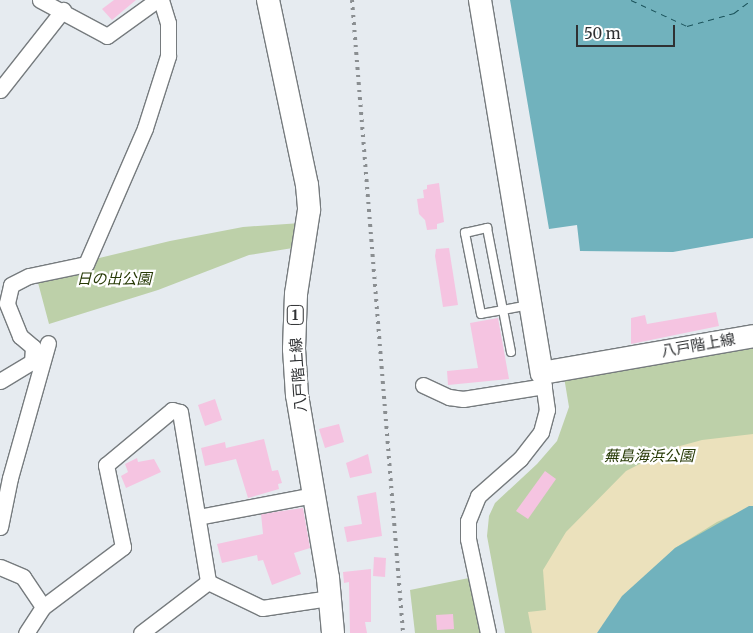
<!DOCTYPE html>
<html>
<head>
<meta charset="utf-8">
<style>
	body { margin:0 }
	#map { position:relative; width:753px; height:633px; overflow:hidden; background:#e6ebf0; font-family:Merriweather,"Noto Sans JP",serif }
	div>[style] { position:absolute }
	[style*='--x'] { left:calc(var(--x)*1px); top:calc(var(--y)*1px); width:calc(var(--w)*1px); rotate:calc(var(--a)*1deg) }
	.green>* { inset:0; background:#bdd0a9 }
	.sand>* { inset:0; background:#ebe1bc }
	.water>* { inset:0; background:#71b2bd }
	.ferry>* { height:1px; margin-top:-0.5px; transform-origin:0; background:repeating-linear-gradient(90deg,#1a525a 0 6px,transparent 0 11px) }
	.building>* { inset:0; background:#f5c4e1 }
	.roads { filter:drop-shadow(1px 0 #767b7e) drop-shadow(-1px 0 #767b7e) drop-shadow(0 1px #767b7e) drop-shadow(0 -1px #767b7e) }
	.lane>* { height:8px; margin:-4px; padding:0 4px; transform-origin:4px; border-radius:4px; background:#fff }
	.street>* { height:15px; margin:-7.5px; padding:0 7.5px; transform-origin:7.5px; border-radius:7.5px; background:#fff }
	.primary>* { height:22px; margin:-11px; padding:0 11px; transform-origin:11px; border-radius:11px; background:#fff }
	.rail>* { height:4px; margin-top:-2px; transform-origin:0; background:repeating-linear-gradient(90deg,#8a8e91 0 2.5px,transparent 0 7.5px) }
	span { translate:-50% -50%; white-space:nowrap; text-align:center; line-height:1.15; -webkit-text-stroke:4.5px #fff; paint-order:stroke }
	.shield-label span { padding:1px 4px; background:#fff; border:1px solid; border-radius:4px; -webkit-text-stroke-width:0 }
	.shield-label { font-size:14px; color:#2f3133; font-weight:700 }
	.park-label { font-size:15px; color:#273a06; font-style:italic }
	.street-label { font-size:15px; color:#2f3133 }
	.scale { position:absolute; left:576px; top:25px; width:99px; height:22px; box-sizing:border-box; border:2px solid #2f3133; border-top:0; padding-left:6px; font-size:15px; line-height:18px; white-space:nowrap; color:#2f3133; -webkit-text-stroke:4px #fff; paint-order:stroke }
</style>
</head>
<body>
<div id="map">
	<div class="green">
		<div style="clip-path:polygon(301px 223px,299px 247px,249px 255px,158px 290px,49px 324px,37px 279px,91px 260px,170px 241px,243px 227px)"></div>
		<div style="clip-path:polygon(753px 346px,753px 506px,749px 506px,599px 628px,597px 633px,505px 633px,487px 536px,489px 516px,495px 503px,537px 464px,557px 441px,569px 407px,564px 377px)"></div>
		<div style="clip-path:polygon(469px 578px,480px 633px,415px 633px,410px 590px)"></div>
	</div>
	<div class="sand">
		<div style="clip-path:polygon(753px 434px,753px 506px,717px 522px,675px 548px,597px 633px,532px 633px,528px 612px,546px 610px,543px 570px,566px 532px,626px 471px,669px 449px,702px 440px)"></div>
	</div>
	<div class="water">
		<div style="clip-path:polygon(510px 0,753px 0,753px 238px,673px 252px,580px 251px,577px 225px,549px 229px)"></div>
		<div style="clip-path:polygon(749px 506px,753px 506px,753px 633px,597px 633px,622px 596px,675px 548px)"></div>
	</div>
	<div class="ferry">
		<div style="--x:631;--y:0;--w:62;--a:24.9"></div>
		<div style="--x:687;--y:26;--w:49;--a:-15.5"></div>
		<div style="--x:734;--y:13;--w:21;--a:-37"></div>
	</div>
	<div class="building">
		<div style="clip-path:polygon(114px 0,136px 0,112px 20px,102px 9px)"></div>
		<div style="clip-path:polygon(439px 183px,444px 222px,437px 224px,437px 229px,427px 230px,425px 220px,419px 214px,417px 199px,424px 198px,423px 190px,427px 189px,427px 185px)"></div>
		<div style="clip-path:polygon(449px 248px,458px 305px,443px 307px,435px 256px,436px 249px)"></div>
		<div style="clip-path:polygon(716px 312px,719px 326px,631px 344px,631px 318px,645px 315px,647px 324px)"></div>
		<div style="clip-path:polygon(498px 318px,509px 379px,448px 385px,447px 371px,478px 368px,470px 323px)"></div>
		<div style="clip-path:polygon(215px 399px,222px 420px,205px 426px,198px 405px)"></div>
		<div style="clip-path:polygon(339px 424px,344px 442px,325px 448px,319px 429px)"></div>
		<div style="clip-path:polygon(264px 439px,272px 471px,278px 470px,282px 483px,278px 484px,279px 489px,248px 498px,236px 459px,205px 466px,201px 448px,225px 442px,226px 448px)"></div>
		<div style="clip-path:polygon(368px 454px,372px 473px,350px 478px,346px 463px)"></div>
		<div style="clip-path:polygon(137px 458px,138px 462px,154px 459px,161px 472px,126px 488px,121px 476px,128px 472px,125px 464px)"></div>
		<div style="clip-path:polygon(545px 471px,556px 479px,528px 519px,516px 511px)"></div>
		<div style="clip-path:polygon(376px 492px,382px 536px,347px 542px,344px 527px,362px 524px,357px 496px)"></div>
		<div style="clip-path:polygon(303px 508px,310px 548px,294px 553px,301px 574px,272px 585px,263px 560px,258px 561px,257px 555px,222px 563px,217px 544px,263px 534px,261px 514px)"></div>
		<div style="clip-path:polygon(374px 557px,386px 558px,385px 577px,373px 576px)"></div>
		<div style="clip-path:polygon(371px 569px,371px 622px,365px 622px,367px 633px,350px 633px,349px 582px,344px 583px,343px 572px)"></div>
		<div style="clip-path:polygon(453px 614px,454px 629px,437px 630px,436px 615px)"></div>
	</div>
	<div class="roads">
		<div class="lane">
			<div style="--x:487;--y:228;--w:84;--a:79"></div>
			<div style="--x:503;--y:310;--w:22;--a:170"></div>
			<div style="--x:481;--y:314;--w:83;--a:-101.2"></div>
			<div style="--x:465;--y:233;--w:23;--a:-13"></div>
			<div style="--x:511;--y:352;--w:43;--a:-100.8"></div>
			<div style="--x:503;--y:310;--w:25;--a:-11"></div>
		</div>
		<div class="street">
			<div style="--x:40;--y:0;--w:76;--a:28.2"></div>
			<div style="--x:107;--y:36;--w:62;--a:-35.8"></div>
			<div style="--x:0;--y:90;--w:102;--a:-51.8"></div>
			<div style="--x:32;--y:362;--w:15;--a:-86"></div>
			<div style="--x:33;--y:347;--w:17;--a:-140"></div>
			<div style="--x:20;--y:336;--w:35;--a:-112"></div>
			<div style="--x:7;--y:303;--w:18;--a:-77"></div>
			<div style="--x:11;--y:285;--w:20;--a:-27"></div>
			<div style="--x:29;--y:276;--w:58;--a:-11.9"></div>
			<div style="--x:86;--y:264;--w:148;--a:-66.5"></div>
			<div style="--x:145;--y:128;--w:76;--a:-72.3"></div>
			<div style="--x:168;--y:56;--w:33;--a:-90"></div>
			<div style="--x:168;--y:23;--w:24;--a:-107"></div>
			<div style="--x:0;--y:381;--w:37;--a:-31"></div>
			<div style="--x:32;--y:362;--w:8;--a:14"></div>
			<div style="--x:423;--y:385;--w:29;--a:25"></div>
			<div style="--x:449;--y:397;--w:14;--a:8"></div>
			<div style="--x:463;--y:399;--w:82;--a:-9.1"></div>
			<div style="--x:198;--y:517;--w:117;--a:-10.8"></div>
			<div style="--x:0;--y:527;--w:50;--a:-78.5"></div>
			<div style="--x:10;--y:478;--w:140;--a:-74.3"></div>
			<div style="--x:0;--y:567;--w:25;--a:23"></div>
			<div style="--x:23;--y:577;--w:36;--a:56"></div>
			<div style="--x:43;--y:607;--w:31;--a:123"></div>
			<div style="--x:208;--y:582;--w:60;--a:25.7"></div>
			<div style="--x:262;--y:608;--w:69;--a:-8.4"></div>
			<div style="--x:43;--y:607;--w:100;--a:-36.9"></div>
			<div style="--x:123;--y:547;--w:84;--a:-101.7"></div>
			<div style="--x:106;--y:465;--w:86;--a:-39.8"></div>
			<div style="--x:172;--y:410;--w:8;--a:14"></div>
			<div style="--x:180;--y:412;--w:172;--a:80.6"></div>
			<div style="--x:208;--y:582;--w:84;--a:142.7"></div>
			<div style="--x:488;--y:633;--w:96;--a:-102"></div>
			<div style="--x:468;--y:539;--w:18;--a:-90"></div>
			<div style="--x:468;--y:521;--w:27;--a:-68"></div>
			<div style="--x:478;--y:496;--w:56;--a:-41.4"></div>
			<div style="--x:520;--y:459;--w:34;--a:-52"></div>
			<div style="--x:541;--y:432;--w:23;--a:-75"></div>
			<div style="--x:547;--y:410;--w:37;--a:-98"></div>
		</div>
		<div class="primary">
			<div style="--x:268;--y:0;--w:189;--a:78.1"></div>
			<div style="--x:307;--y:185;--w:25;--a:85"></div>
			<div style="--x:309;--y:210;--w:85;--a:98.8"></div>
			<div style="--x:296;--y:294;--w:55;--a:92.1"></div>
			<div style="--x:294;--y:349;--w:46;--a:86.3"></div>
			<div style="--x:297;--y:395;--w:186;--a:80.4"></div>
			<div style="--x:328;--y:578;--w:55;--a:84.8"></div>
			<div style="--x:480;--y:0;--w:378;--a:80.6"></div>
			<div style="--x:542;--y:373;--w:214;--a:-9.9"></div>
		</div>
	</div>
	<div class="rail">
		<div style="--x:352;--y:0;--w:635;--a:85.39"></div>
	</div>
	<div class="shield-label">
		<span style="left:295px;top:315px">1</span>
	</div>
	<div class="park-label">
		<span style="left:114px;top:279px">日の出公園</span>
		<span style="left:649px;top:456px">蕪島海浜公園</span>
	</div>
	<div class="street-label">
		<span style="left:698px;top:345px;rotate:-10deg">八戸階上線</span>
		<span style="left:298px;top:375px;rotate:-94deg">八戸階上線</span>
	</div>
	<div class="scale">50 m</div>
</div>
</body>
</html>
